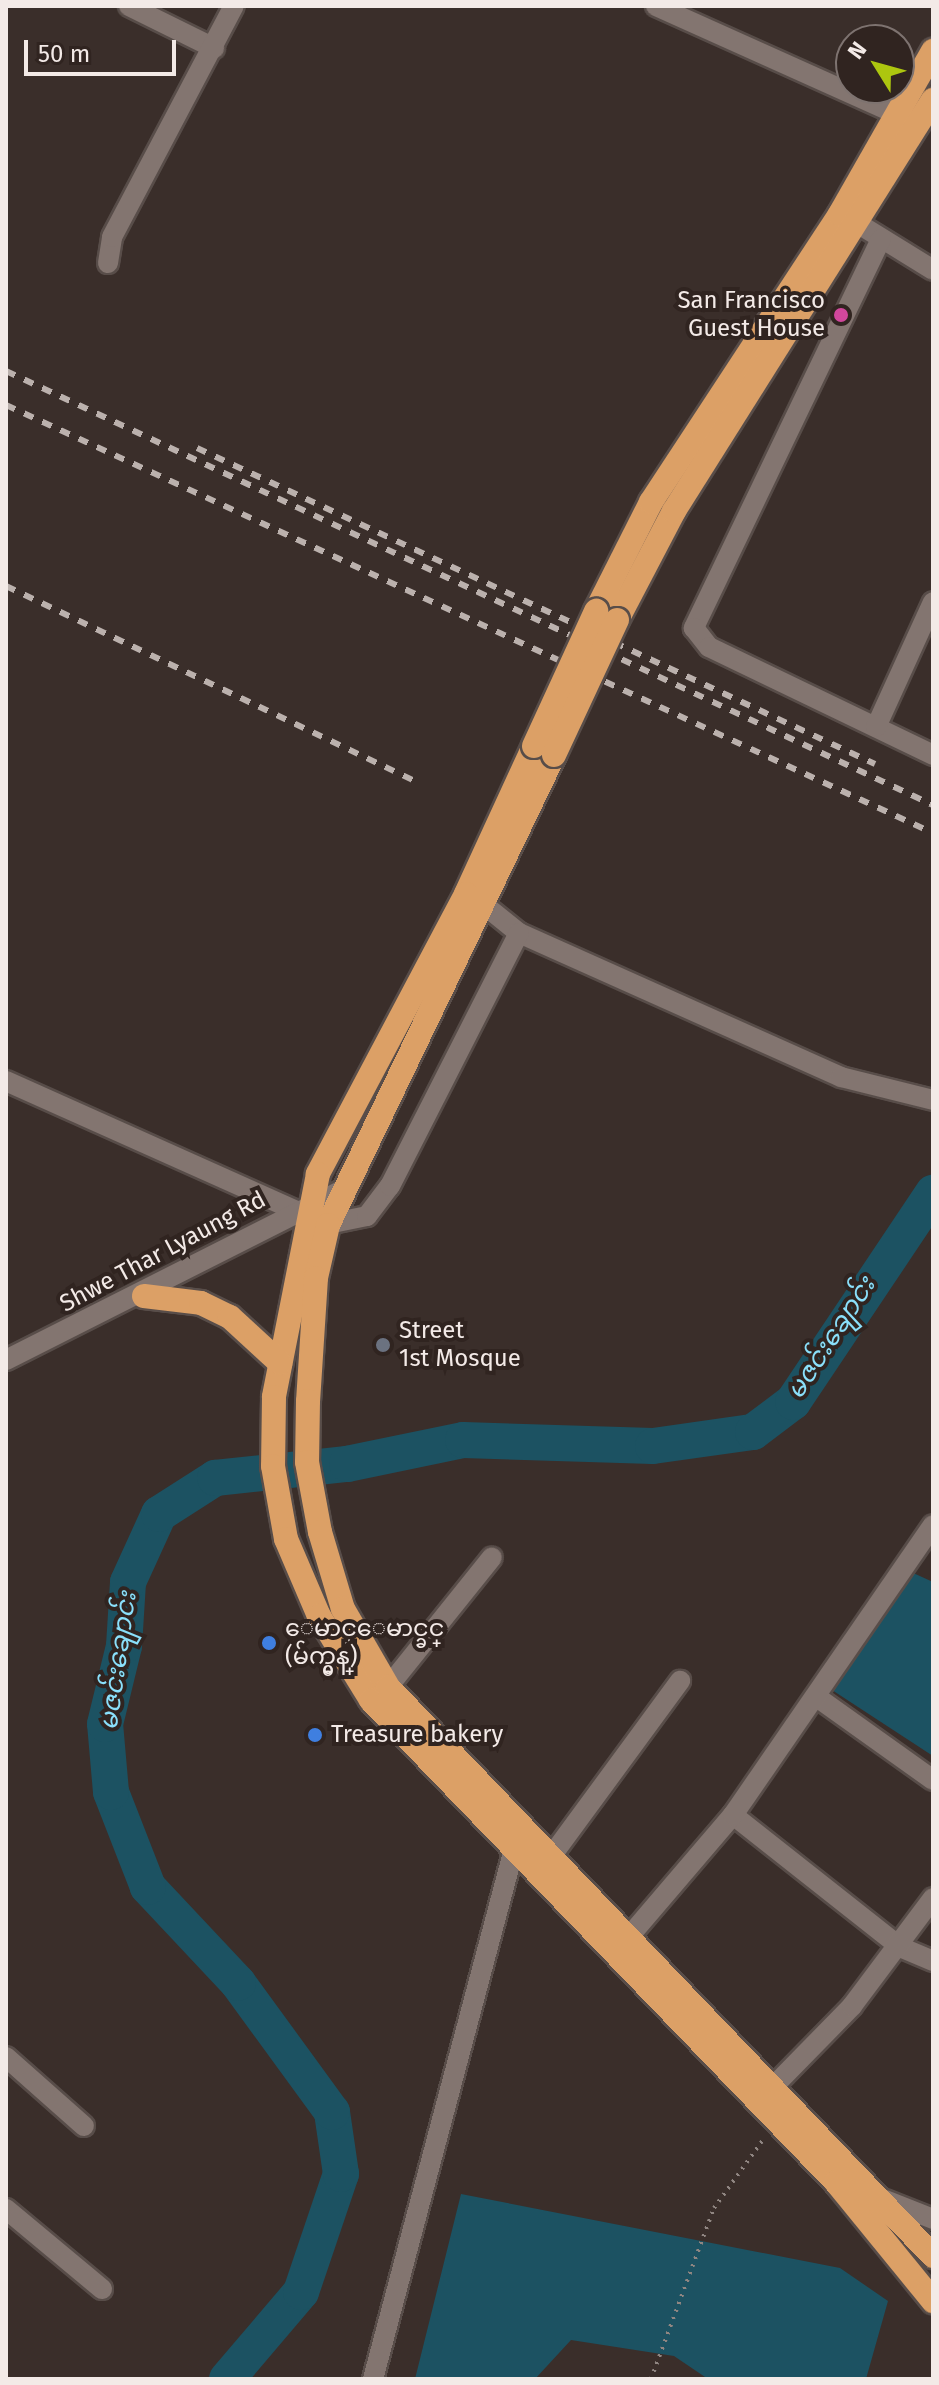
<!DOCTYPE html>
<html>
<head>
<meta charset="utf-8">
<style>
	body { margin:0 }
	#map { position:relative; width:939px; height:2385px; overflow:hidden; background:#3a2e2a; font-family:"Fira Sans","Noto Sans Myanmar",sans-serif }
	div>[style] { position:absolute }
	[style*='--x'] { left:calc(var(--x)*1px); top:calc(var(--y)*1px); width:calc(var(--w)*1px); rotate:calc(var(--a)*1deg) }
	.water>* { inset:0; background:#1c5262 }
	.river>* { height:36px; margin:-18px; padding:0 18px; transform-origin:18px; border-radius:18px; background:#1c5262 }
	.path>* { height:4px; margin-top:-2px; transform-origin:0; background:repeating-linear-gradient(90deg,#908682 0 2px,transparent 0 8px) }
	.roads { filter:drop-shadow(2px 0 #584d49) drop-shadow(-2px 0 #584d49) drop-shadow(0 2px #584d49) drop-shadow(0 -2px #584d49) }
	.minor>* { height:20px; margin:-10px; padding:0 10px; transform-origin:10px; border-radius:10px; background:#837570 }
	.highway>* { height:24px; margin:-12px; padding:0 12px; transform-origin:12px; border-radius:12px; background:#dca066 }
	.rail>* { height:6px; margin-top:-3px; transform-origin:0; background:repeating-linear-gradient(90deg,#bbb1ad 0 10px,transparent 0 20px) }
	.bridges { filter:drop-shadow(2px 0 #584d49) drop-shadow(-2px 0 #584d49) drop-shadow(0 2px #584d49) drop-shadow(0 -2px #584d49) }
	.highway-bridge>* { height:24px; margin:-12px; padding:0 12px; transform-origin:12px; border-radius:12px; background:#dca066 }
	.dots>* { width:22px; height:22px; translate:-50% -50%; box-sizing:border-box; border:4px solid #302420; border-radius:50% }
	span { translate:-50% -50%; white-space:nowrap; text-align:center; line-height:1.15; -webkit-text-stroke:8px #302420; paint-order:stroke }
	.poi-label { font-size:24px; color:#f3eae7 }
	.right { translate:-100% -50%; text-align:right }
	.left { translate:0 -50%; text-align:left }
	.street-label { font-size:24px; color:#f3eae7 }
	.water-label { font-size:26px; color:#8ae0fb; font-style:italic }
	.frame { position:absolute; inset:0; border:8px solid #f3eae7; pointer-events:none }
	.north { position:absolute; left:835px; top:24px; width:80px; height:80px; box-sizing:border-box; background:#302420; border:2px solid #7e7370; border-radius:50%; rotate:307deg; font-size:22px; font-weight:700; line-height:32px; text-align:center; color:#f3eae7 }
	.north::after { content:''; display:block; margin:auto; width:28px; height:36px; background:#adc60f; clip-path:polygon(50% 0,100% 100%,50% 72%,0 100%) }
	.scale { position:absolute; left:24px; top:40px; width:152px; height:36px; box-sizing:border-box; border:4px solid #f3eae7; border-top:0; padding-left:10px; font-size:24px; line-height:28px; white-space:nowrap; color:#f3eae7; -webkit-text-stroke:6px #302420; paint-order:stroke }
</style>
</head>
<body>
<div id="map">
	<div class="water">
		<div style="clip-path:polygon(911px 1572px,933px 1582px,933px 1756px,832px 1690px)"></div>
		<div style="clip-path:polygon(461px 2194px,840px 2268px,888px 2301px,866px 2379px,708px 2379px,674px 2356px,571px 2340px,535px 2379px,415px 2379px)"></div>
	</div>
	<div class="river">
		<div style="--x:227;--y:2379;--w:114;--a:-49.6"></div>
		<div style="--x:301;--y:2292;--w:125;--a:-71.3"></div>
		<div style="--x:341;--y:2174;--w:63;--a:-98.3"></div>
		<div style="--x:332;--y:2112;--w:160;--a:-126.1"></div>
		<div style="--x:238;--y:1983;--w:132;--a:-133.2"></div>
		<div style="--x:148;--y:1887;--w:102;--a:-111.3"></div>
		<div style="--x:111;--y:1792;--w:68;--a:-95"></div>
		<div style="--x:105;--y:1724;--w:80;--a:-76.3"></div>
		<div style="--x:124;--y:1646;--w:64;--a:-86.4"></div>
		<div style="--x:128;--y:1582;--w:75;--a:-65.5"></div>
		<div style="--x:159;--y:1514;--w:67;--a:-32.7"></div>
		<div style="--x:215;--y:1478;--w:133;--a:-6.1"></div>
		<div style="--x:347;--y:1464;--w:118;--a:-11.7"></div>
		<div style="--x:463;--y:1440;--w:190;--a:1.8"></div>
		<div style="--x:653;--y:1446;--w:101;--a:-8"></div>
		<div style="--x:753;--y:1432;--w:50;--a:-36.9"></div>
		<div style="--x:793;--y:1402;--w:252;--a:-56.2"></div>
	</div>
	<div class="path">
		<div style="--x:651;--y:2379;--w:182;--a:-69.8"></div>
		<div style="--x:714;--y:2208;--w:87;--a:-54.3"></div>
	</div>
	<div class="roads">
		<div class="minor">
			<div style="--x:129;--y:6;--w:95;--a:26.3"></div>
			<div style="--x:656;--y:6;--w:276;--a:24.2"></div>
			<div style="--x:857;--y:223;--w:89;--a:31.7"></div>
			<div style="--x:881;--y:239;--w:432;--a:115.7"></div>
			<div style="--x:694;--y:628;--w:24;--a:52"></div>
			<div style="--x:709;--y:647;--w:249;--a:25.7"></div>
			<div style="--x:108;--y:263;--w:26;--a:-81"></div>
			<div style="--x:112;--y:237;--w:261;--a:-62.2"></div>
			<div style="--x:876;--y:727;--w:137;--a:-65.5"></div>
			<div style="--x:483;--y:904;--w:46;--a:38.9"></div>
			<div style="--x:519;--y:933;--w:353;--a:24.1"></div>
			<div style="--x:841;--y:1077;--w:95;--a:14"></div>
			<div style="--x:6;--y:1081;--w:319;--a:24.1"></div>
			<div style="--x:318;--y:1226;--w:50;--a:-11.5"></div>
			<div style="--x:367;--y:1216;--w:38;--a:-53"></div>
			<div style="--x:390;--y:1186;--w:284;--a:-63"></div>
			<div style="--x:6;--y:1360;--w:377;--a:-26.8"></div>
			<div style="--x:388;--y:1687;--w:166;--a:-51.3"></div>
			<div style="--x:818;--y:1698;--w:141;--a:35.5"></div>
			<div style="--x:733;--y:1815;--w:213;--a:38.3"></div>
			<div style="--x:900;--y:1947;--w:36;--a:23"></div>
			<div style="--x:550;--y:1858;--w:220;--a:-53.7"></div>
			<div style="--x:627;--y:1939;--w:163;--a:-49.5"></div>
			<div style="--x:733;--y:1815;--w:352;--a:-55.4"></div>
			<div style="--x:6;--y:2057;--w:104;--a:41.5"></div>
			<div style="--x:762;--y:2098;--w:129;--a:-45.6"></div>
			<div style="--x:852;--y:2006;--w:135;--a:-53.1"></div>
			<div style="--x:885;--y:2200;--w:52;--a:21.6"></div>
			<div style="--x:6;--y:2209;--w:125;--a:39.8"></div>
			<div style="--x:373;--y:2379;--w:544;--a:-75.1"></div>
		</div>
		<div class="highway">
			<div style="--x:596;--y:611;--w:122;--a:-63.2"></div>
			<div style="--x:651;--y:502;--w:344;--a:-56.7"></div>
			<div style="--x:840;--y:214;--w:188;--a:-60.3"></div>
			<div style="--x:617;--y:620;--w:123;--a:-62.4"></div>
			<div style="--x:674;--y:511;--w:486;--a:-57.8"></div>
			<div style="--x:534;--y:746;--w:163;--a:114.7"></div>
			<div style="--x:466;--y:894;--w:317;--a:117.9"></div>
			<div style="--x:318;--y:1174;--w:227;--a:101.2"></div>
			<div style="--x:274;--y:1397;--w:69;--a:90.8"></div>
			<div style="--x:273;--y:1466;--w:74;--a:79.9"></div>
			<div style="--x:286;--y:1539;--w:84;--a:66.8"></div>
			<div style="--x:319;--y:1616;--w:99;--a:58.2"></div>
			<div style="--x:371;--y:1700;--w:670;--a:46.03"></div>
			<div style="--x:836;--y:2182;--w:154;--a:50.8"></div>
			<div style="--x:554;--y:755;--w:522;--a:115.68"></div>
			<div style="--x:328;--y:1225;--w:54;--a:102.8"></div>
			<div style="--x:316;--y:1278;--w:123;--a:93.7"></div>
			<div style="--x:308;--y:1401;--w:61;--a:90.9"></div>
			<div style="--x:307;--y:1462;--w:71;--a:79.5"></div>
			<div style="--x:320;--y:1532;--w:80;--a:73.4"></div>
			<div style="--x:343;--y:1609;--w:90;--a:60"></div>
			<div style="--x:388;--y:1687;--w:788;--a:46.23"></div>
			<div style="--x:144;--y:1296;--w:57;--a:7"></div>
			<div style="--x:201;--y:1303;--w:32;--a:26"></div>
			<div style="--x:230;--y:1317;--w:68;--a:42.6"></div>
		</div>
	</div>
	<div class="rail">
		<div style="--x:6;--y:371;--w:1024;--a:25.09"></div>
		<div style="--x:6;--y:405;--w:1021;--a:24.78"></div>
		<div style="--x:197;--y:448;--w:748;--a:24.99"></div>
		<div style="--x:6;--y:586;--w:452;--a:25.5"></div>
	</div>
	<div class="bridges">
		<div class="highway-bridge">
			<div style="--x:534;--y:746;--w:149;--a:-65.3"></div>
			<div style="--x:554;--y:755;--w:149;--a:-65"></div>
		</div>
	</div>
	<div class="dots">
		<div style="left:841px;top:315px;background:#d1479c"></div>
		<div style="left:383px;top:1345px;background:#6b7280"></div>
		<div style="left:269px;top:1643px;background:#3f7fe0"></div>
		<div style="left:315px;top:1735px;background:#3f7fe0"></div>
	</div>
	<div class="poi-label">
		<span class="right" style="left:825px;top:315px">San Francisco<br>Guest House</span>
		<span class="left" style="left:399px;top:1345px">Street<br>1st Mosque</span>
		<span class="left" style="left:285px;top:1643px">ေမာင္ေမာင္ခင္<br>(မ်က္မွန္)</span>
		<span class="left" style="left:331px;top:1735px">Treasure bakery</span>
	</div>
	<div class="street-label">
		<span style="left:163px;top:1252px;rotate:-28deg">Shwe Thar Lyaung Rd</span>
	</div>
	<div class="water-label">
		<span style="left:831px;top:1338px;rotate:-57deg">မဇင်းချောင်း</span>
		<span style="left:118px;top:1661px;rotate:-82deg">မဇင်းချောင်း</span>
	</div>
	<div class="frame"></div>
	<div class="north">N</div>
	<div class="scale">50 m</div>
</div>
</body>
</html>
